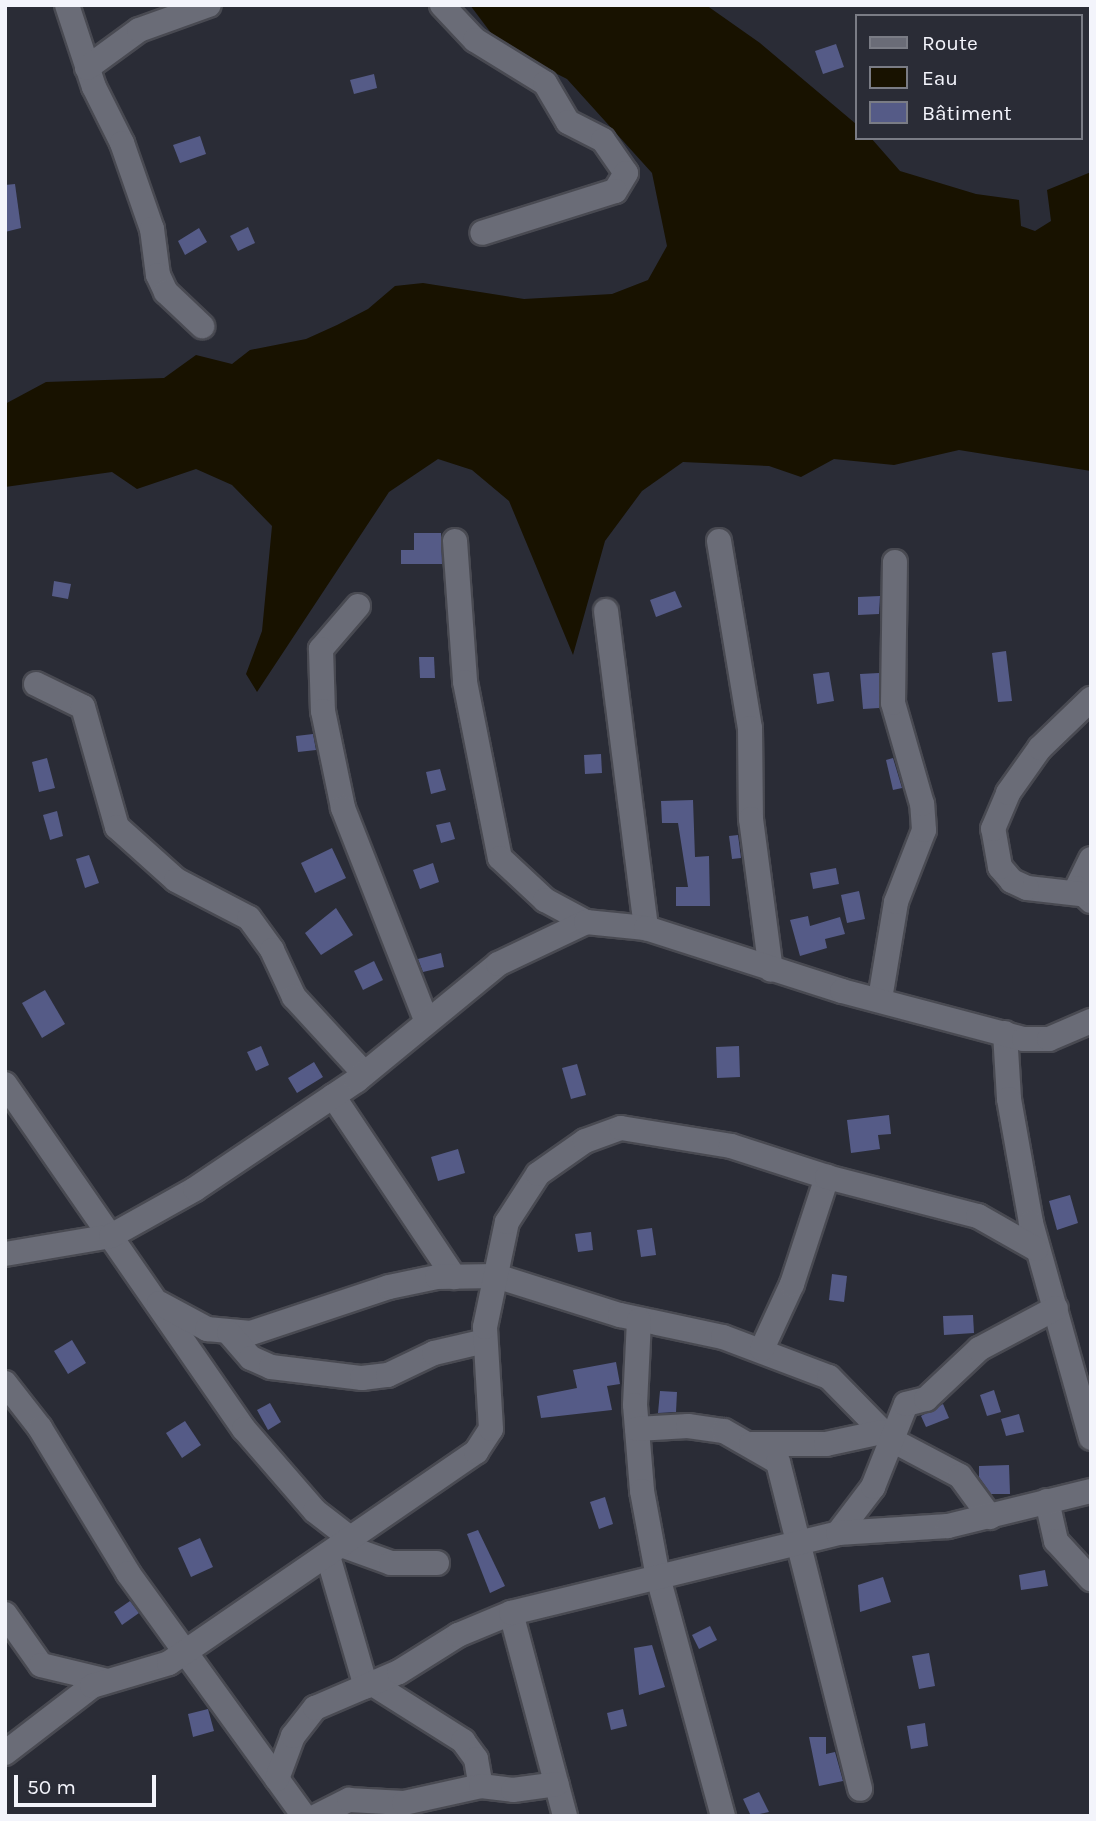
<!DOCTYPE html>
<html>
<head>
<meta charset="utf-8">
<style>
	body { margin:0 }
	#map { position:relative; width:1096px; height:1821px; overflow:hidden; background:#2a2c36; font-family:Karla,sans-serif }
	div>[style] { position:absolute }
	[style*='--x'] { left:calc(var(--x)*1px); top:calc(var(--y)*1px); width:calc(var(--w)*1px); rotate:calc(var(--a)*1deg) }
	.water>* { inset:0; background:#181200 }
	.building>* { inset:0; background:#555b87 }
	.roads { filter:drop-shadow(2px 0 #494a52) drop-shadow(-2px 0 #494a52) drop-shadow(0 2px #494a52) drop-shadow(0 -2px #494a52) }
	.minor>* { height:24px; margin:-12px; padding:0 12px; transform-origin:12px; border-radius:12px; background:#6a6c77 }
	span { translate:-50% -50%; white-space:nowrap; text-align:center; line-height:1.15; -webkit-text-stroke:6px #2a2c36; paint-order:stroke }
	.frame { position:absolute; inset:0; border:7px solid #f3f4fb; pointer-events:none }
	.legend { position:absolute; left:855px; top:14px; width:228px; height:126px; box-sizing:border-box; background:#2a2c36; border:2px solid #7a7c85; margin:0; padding:9px 12px; list-style:none; font-size:21px; color:#f3f4fb }
	.legend li { display:flex; align-items:center; gap:14px; height:35px }
	.legend b { width:35px; border:2px solid #7a7c85 }
	.scale { position:absolute; left:14px; top:1775px; width:142px; height:32px; box-sizing:border-box; border:4px solid #f3f4fb; border-top:0; padding-left:9px; font-size:21px; line-height:24px; white-space:nowrap; color:#f3f4fb; -webkit-text-stroke:5px #2a2c36; paint-order:stroke }
</style>
</head>
<body>
<div id="map">
	<div class="water">
		<div style="clip-path:polygon(470px 5px,706px 5px,760px 43px,856px 124px,856px 138px,871px 138px,900px 171px,976px 194px,1019px 200px,1021px 226px,1035px 231px,1051px 221px,1047px 190px,1091px 172px,1091px 471px,959px 450px,894px 465px,834px 459px,801px 477px,769px 466px,683px 462px,642px 491px,605px 541px,573px 655px,509px 501px,472px 470px,438px 459px,389px 492px,257px 692px,246px 674px,262px 631px,272px 526px,232px 485px,196px 469px,137px 489px,112px 472px,5px 487px,5px 404px,46px 382px,164px 378px,196px 355px,232px 364px,250px 350px,306px 339px,337px 325px,368px 309px,395px 286px,423px 283px,524px 299px,612px 294px,648px 280px,667px 246px,652px 173px,567px 79px,500px 45px)"></div>
	</div>
	<div class="building">
		<div style="clip-path:polygon(836px 44px,844px 67px,823px 74px,815px 51px)"></div>
		<div style="clip-path:polygon(374px 74px,377px 88px,354px 94px,350px 80px)"></div>
		<div style="clip-path:polygon(200px 136px,206px 154px,180px 163px,173px 145px)"></div>
		<div style="clip-path:polygon(15px 184px,21px 228px,5px 232px,5px 185px)"></div>
		<div style="clip-path:polygon(248px 227px,255px 243px,238px 251px,230px 236px)"></div>
		<div style="clip-path:polygon(199px 228px,207px 242px,185px 255px,178px 241px)"></div>
		<div style="clip-path:polygon(414px 533px,441px 533px,442px 564px,401px 564px,401px 550px,414px 550px)"></div>
		<div style="clip-path:polygon(54px 581px,71px 584px,68px 599px,52px 596px)"></div>
		<div style="clip-path:polygon(675px 591px,682px 607px,656px 617px,650px 600px)"></div>
		<div style="clip-path:polygon(880px 596px,879px 614px,858px 615px,858px 597px)"></div>
		<div style="clip-path:polygon(1006px 651px,1012px 701px,998px 702px,992px 653px)"></div>
		<div style="clip-path:polygon(419px 657px,434px 657px,435px 678px,420px 678px)"></div>
		<div style="clip-path:polygon(829px 672px,834px 701px,817px 704px,813px 674px)"></div>
		<div style="clip-path:polygon(879px 673px,879px 708px,863px 709px,860px 674px)"></div>
		<div style="clip-path:polygon(313px 734px,316px 750px,298px 752px,296px 736px)"></div>
		<div style="clip-path:polygon(601px 754px,602px 773px,585px 774px,584px 755px)"></div>
		<div style="clip-path:polygon(47px 758px,55px 788px,39px 792px,32px 762px)"></div>
		<div style="clip-path:polygon(893px 758px,902px 788px,893px 790px,886px 760px)"></div>
		<div style="clip-path:polygon(440px 769px,446px 790px,431px 794px,426px 772px)"></div>
		<div style="clip-path:polygon(693px 800px,695px 857px,709px 856px,710px 906px,676px 906px,676px 887px,688px 887px,678px 823px,662px 823px,661px 801px)"></div>
		<div style="clip-path:polygon(57px 811px,63px 836px,50px 840px,43px 815px)"></div>
		<div style="clip-path:polygon(450px 822px,455px 839px,441px 843px,436px 825px)"></div>
		<div style="clip-path:polygon(738px 835px,741px 858px,732px 859px,729px 836px)"></div>
		<div style="clip-path:polygon(332px 848px,346px 878px,315px 893px,301px 863px)"></div>
		<div style="clip-path:polygon(89px 855px,99px 883px,85px 888px,76px 859px)"></div>
		<div style="clip-path:polygon(433px 863px,439px 882px,420px 889px,413px 870px)"></div>
		<div style="clip-path:polygon(836px 868px,839px 884px,813px 889px,810px 873px)"></div>
		<div style="clip-path:polygon(859px 891px,865px 919px,847px 923px,841px 895px)"></div>
		<div style="clip-path:polygon(336px 908px,353px 935px,321px 955px,305px 933px)"></div>
		<div style="clip-path:polygon(808px 916px,810px 926px,840px 917px,845px 934px,825px 939px,827px 948px,800px 956px,790px 920px)"></div>
		<div style="clip-path:polygon(441px 953px,444px 967px,423px 972px,418px 959px)"></div>
		<div style="clip-path:polygon(374px 961px,383px 980px,363px 990px,354px 971px)"></div>
		<div style="clip-path:polygon(45px 990px,65px 1024px,42px 1038px,22px 1003px)"></div>
		<div style="clip-path:polygon(261px 1046px,269px 1065px,256px 1071px,247px 1052px)"></div>
		<div style="clip-path:polygon(739px 1046px,740px 1077px,717px 1078px,716px 1047px)"></div>
		<div style="clip-path:polygon(314px 1062px,323px 1077px,297px 1093px,288px 1078px)"></div>
		<div style="clip-path:polygon(577px 1064px,586px 1095px,571px 1099px,562px 1068px)"></div>
		<div style="clip-path:polygon(889px 1115px,891px 1134px,878px 1135px,880px 1149px,851px 1153px,847px 1120px)"></div>
		<div style="clip-path:polygon(458px 1149px,465px 1173px,438px 1181px,431px 1157px)"></div>
		<div style="clip-path:polygon(1070px 1195px,1078px 1223px,1057px 1230px,1049px 1201px)"></div>
		<div style="clip-path:polygon(652px 1228px,656px 1255px,641px 1257px,637px 1230px)"></div>
		<div style="clip-path:polygon(591px 1232px,593px 1250px,578px 1252px,575px 1234px)"></div>
		<div style="clip-path:polygon(832px 1274px,847px 1276px,844px 1302px,829px 1300px)"></div>
		<div style="clip-path:polygon(973px 1315px,974px 1333px,944px 1335px,943px 1316px)"></div>
		<div style="clip-path:polygon(72px 1340px,86px 1363px,68px 1374px,54px 1351px)"></div>
		<div style="clip-path:polygon(616px 1362px,620px 1384px,607px 1386px,612px 1410px,541px 1418px,537px 1396px,577px 1388px,573px 1370px)"></div>
		<div style="clip-path:polygon(994px 1390px,1001px 1412px,987px 1416px,980px 1395px)"></div>
		<div style="clip-path:polygon(660px 1391px,677px 1392px,676px 1412px,658px 1413px)"></div>
		<div style="clip-path:polygon(270px 1403px,281px 1422px,268px 1430px,257px 1410px)"></div>
		<div style="clip-path:polygon(943px 1404px,949px 1418px,926px 1427px,921px 1416px)"></div>
		<div style="clip-path:polygon(1019px 1414px,1024px 1432px,1006px 1436px,1001px 1419px)"></div>
		<div style="clip-path:polygon(185px 1421px,201px 1445px,182px 1458px,166px 1433px)"></div>
		<div style="clip-path:polygon(1009px 1465px,1010px 1494px,991px 1494px,979px 1477px,979px 1466px)"></div>
		<div style="clip-path:polygon(605px 1497px,613px 1524px,599px 1529px,590px 1502px)"></div>
		<div style="clip-path:polygon(478px 1530px,505px 1586px,490px 1593px,467px 1534px)"></div>
		<div style="clip-path:polygon(200px 1538px,213px 1567px,191px 1577px,178px 1548px)"></div>
		<div style="clip-path:polygon(1045px 1570px,1048px 1586px,1021px 1590px,1019px 1575px)"></div>
		<div style="clip-path:polygon(883px 1577px,891px 1602px,860px 1612px,858px 1585px)"></div>
		<div style="clip-path:polygon(130px 1601px,139px 1613px,122px 1625px,114px 1612px)"></div>
		<div style="clip-path:polygon(710px 1626px,717px 1640px,699px 1649px,692px 1635px)"></div>
		<div style="clip-path:polygon(652px 1645px,665px 1687px,639px 1695px,634px 1648px)"></div>
		<div style="clip-path:polygon(929px 1653px,935px 1686px,919px 1689px,912px 1656px)"></div>
		<div style="clip-path:polygon(208px 1709px,214px 1731px,193px 1737px,188px 1714px)"></div>
		<div style="clip-path:polygon(623px 1709px,627px 1726px,611px 1730px,607px 1713px)"></div>
		<div style="clip-path:polygon(925px 1723px,928px 1746px,911px 1749px,907px 1726px)"></div>
		<div style="clip-path:polygon(809px 1737px,826px 1737px,826px 1754px,835px 1752px,843px 1781px,819px 1786px)"></div>
		<div style="clip-path:polygon(759px 1792px,769px 1812px,751px 1816px,743px 1799px)"></div>
	</div>
	<div class="roads">
		<div class="minor">
			<div style="--x:67;--y:5;--w:86;--a:71.8"></div>
			<div style="--x:94;--y:87;--w:63;--a:63.4"></div>
			<div style="--x:122;--y:143;--w:91;--a:70.8"></div>
			<div style="--x:152;--y:229;--w:46;--a:82.6"></div>
			<div style="--x:158;--y:275;--w:19;--a:65"></div>
			<div style="--x:166;--y:292;--w:50;--a:43.4"></div>
			<div style="--x:442;--y:5;--w:48;--a:46.7"></div>
			<div style="--x:475;--y:40;--w:82;--a:31.6"></div>
			<div style="--x:545;--y:83;--w:45;--a:59.5"></div>
			<div style="--x:568;--y:122;--w:39;--a:27"></div>
			<div style="--x:603;--y:140;--w:40;--a:55.1"></div>
			<div style="--x:626;--y:173;--w:21;--a:121"></div>
			<div style="--x:615;--y:191;--w:139;--a:162.5"></div>
			<div style="--x:87;--y:68;--w:64;--a:-36.2"></div>
			<div style="--x:139;--y:30;--w:74;--a:-19.7"></div>
			<div style="--x:455;--y:541;--w:141;--a:85.9"></div>
			<div style="--x:465;--y:682;--w:179;--a:78.8"></div>
			<div style="--x:500;--y:858;--w:62;--a:43"></div>
			<div style="--x:545;--y:900;--w:47;--a:28.2"></div>
			<div style="--x:719;--y:541;--w:190;--a:80.6"></div>
			<div style="--x:750;--y:728;--w:91;--a:89.4"></div>
			<div style="--x:751;--y:819;--w:152;--a:82.5"></div>
			<div style="--x:358;--y:606;--w:57;--a:130.7"></div>
			<div style="--x:321;--y:649;--w:62;--a:88.2"></div>
			<div style="--x:323;--y:711;--w:99;--a:78.3"></div>
			<div style="--x:343;--y:808;--w:228;--a:68.6"></div>
			<div style="--x:606;--y:611;--w:320;--a:82.8"></div>
			<div style="--x:36;--y:684;--w:52;--a:26.1"></div>
			<div style="--x:83;--y:707;--w:125;--a:74.2"></div>
			<div style="--x:117;--y:827;--w:79;--a:41.9"></div>
			<div style="--x:176;--y:880;--w:82;--a:27.5"></div>
			<div style="--x:249;--y:918;--w:39;--a:54"></div>
			<div style="--x:272;--y:950;--w:52;--a:64.9"></div>
			<div style="--x:294;--y:997;--w:102;--a:47.4"></div>
			<div style="--x:1091;--y:859;--w:32;--a:116"></div>
			<div style="--x:1077;--y:888;--w:19;--a:43"></div>
			<div style="--x:1080;--y:894;--w:53;--a:-173.5"></div>
			<div style="--x:1027;--y:888;--w:17;--a:-155"></div>
			<div style="--x:1012;--y:881;--w:18;--a:-131"></div>
			<div style="--x:1000;--y:867;--w:39;--a:-100"></div>
			<div style="--x:993;--y:829;--w:39;--a:-67"></div>
			<div style="--x:1008;--y:793;--w:55;--a:-54.6"></div>
			<div style="--x:1040;--y:748;--w:71;--a:-43.9"></div>
			<div style="--x:880;--y:999;--w:98;--a:-80.6"></div>
			<div style="--x:896;--y:902;--w:77;--a:-68.7"></div>
			<div style="--x:924;--y:830;--w:26;--a:-94"></div>
			<div style="--x:922;--y:804;--w:105;--a:-106"></div>
			<div style="--x:893;--y:703;--w:141;--a:-89.2"></div>
			<div style="--x:1005;--y:1033;--w:66;--a:86.5"></div>
			<div style="--x:1009;--y:1099;--w:126;--a:79.9"></div>
			<div style="--x:1031;--y:1223;--w:223;--a:74.4"></div>
			<div style="--x:5;--y:1084;--w:420;--a:55.3"></div>
			<div style="--x:244;--y:1429;--w:108;--a:49.1"></div>
			<div style="--x:315;--y:1511;--w:49;--a:37.6"></div>
			<div style="--x:333;--y:1096;--w:218;--a:56.2"></div>
			<div style="--x:5;--y:1254;--w:108;--a:-9.6"></div>
			<div style="--x:111;--y:1236;--w:96;--a:-29.2"></div>
			<div style="--x:195;--y:1189;--w:195;--a:-33.9"></div>
			<div style="--x:357;--y:1080;--w:183;--a:-39.4"></div>
			<div style="--x:498;--y:964;--w:98;--a:-25.5"></div>
			<div style="--x:586;--y:922;--w:60;--a:5.7"></div>
			<div style="--x:646;--y:928;--w:206;--a:17.8"></div>
			<div style="--x:842;--y:991;--w:188;--a:14.8"></div>
			<div style="--x:1024;--y:1039;--w:25;--a:0"></div>
			<div style="--x:1049;--y:1039;--w:46;--a:-23.2"></div>
			<div style="--x:159;--y:1303;--w:55;--a:28.4"></div>
			<div style="--x:207;--y:1329;--w:44;--a:5.2"></div>
			<div style="--x:251;--y:1333;--w:145;--a:-18.4"></div>
			<div style="--x:389;--y:1287;--w:49;--a:-11.8"></div>
			<div style="--x:437;--y:1277;--w:59;--a:-1"></div>
			<div style="--x:496;--y:1276;--w:130;--a:17.5"></div>
			<div style="--x:620;--y:1315;--w:105;--a:12.1"></div>
			<div style="--x:723;--y:1337;--w:113;--a:20.7"></div>
			<div style="--x:829;--y:1377;--w:87;--a:45.5"></div>
			<div style="--x:890;--y:1439;--w:79;--a:27.9"></div>
			<div style="--x:960;--y:1476;--w:51;--a:53.8"></div>
			<div style="--x:639;--y:1320;--w:85;--a:92.7"></div>
			<div style="--x:635;--y:1405;--w:86;--a:85.3"></div>
			<div style="--x:642;--y:1491;--w:87;--a:79.5"></div>
			<div style="--x:658;--y:1577;--w:248;--a:74.8"></div>
			<div style="--x:229;--y:1333;--w:33;--a:49"></div>
			<div style="--x:251;--y:1358;--w:22;--a:24"></div>
			<div style="--x:271;--y:1367;--w:92;--a:6.9"></div>
			<div style="--x:362;--y:1378;--w:26;--a:-7"></div>
			<div style="--x:388;--y:1375;--w:51;--a:-25.6"></div>
			<div style="--x:434;--y:1353;--w:52;--a:-13.2"></div>
			<div style="--x:762;--y:1349;--w:72;--a:-65.2"></div>
			<div style="--x:792;--y:1284;--w:113;--a:-71.9"></div>
			<div style="--x:5;--y:1383;--w:57;--a:52.1"></div>
			<div style="--x:40;--y:1428;--w:170;--a:58.7"></div>
			<div style="--x:128;--y:1573;--w:300;--a:54.1"></div>
			<div style="--x:637;--y:1429;--w:51;--a:-3.4"></div>
			<div style="--x:688;--y:1426;--w:36;--a:8"></div>
			<div style="--x:724;--y:1431;--w:62;--a:29.9"></div>
			<div style="--x:778;--y:1462;--w:337;--a:75.9"></div>
			<div style="--x:751;--y:1444;--w:75;--a:0"></div>
			<div style="--x:826;--y:1444;--w:57;--a:-12.1"></div>
			<div style="--x:1047;--y:1501;--w:41;--a:77.3"></div>
			<div style="--x:1056;--y:1541;--w:52;--a:47.4"></div>
			<div style="--x:838;--y:1533;--w:58;--a:-52.7"></div>
			<div style="--x:873;--y:1487;--w:89;--a:-68.3"></div>
			<div style="--x:906;--y:1404;--w:21;--a:-14"></div>
			<div style="--x:926;--y:1399;--w:73;--a:-43.3"></div>
			<div style="--x:979;--y:1349;--w:87;--a:-28"></div>
			<div style="--x:344;--y:1546;--w:50;--a:19.9"></div>
			<div style="--x:391;--y:1563;--w:46;--a:0"></div>
			<div style="--x:328;--y:1556;--w:136;--a:73.8"></div>
			<div style="--x:511;--y:1613;--w:210;--a:75.1"></div>
			<div style="--x:5;--y:1614;--w:62;--a:54.8"></div>
			<div style="--x:41;--y:1665;--w:65;--a:13.4"></div>
			<div style="--x:373;--y:1684;--w:107;--a:32.3"></div>
			<div style="--x:463;--y:1741;--w:22;--a:54"></div>
			<div style="--x:476;--y:1759;--w:27;--a:80"></div>
			<div style="--x:5;--y:1753;--w:110;--a:-37.6"></div>
			<div style="--x:92;--y:1686;--w:80;--a:-16.6"></div>
			<div style="--x:169;--y:1663;--w:373;--a:-34.5"></div>
			<div style="--x:476;--y:1452;--w:27;--a:-57"></div>
			<div style="--x:491;--y:1429;--w:102;--a:-93.4"></div>
			<div style="--x:485;--y:1327;--w:107;--a:-78.2"></div>
			<div style="--x:507;--y:1222;--w:57;--a:-57.1"></div>
			<div style="--x:538;--y:1174;--w:57;--a:-35.1"></div>
			<div style="--x:585;--y:1141;--w:38;--a:-20"></div>
			<div style="--x:621;--y:1128;--w:111;--a:9.3"></div>
			<div style="--x:731;--y:1146;--w:101;--a:17.9"></div>
			<div style="--x:827;--y:1177;--w:156;--a:14.5"></div>
			<div style="--x:978;--y:1216;--w:67;--a:29.6"></div>
			<div style="--x:277;--y:1779;--w:46;--a:-69.6"></div>
			<div style="--x:293;--y:1736;--w:36;--a:-52"></div>
			<div style="--x:315;--y:1708;--w:91;--a:-23.2"></div>
			<div style="--x:399;--y:1672;--w:70;--a:-32.1"></div>
			<div style="--x:458;--y:1635;--w:57;--a:-22.5"></div>
			<div style="--x:511;--y:1613;--w:337;--a:-13.7"></div>
			<div style="--x:838;--y:1533;--w:110;--a:-3.6"></div>
			<div style="--x:948;--y:1526;--w:147;--a:-13.8"></div>
			<div style="--x:317;--y:1816;--w:36;--a:-27"></div>
			<div style="--x:349;--y:1800;--w:55;--a:3.1"></div>
			<div style="--x:404;--y:1803;--w:79;--a:-12.4"></div>
			<div style="--x:481;--y:1786;--w:32;--a:7"></div>
			<div style="--x:513;--y:1790;--w:44;--a:-7.8"></div>
		</div>
	</div>
	<div class="frame"></div>
	<ul class="legend">
	<li><b style="height:9px;background:#6a6c77"></b>Route</li>
	<li><b style="height:19px;background:#181200"></b>Eau</li>
	<li><b style="height:19px;background:#555b87"></b>Bâtiment</li>
	</ul>
	<div class="scale">50 m</div>
</div>
</body>
</html>
